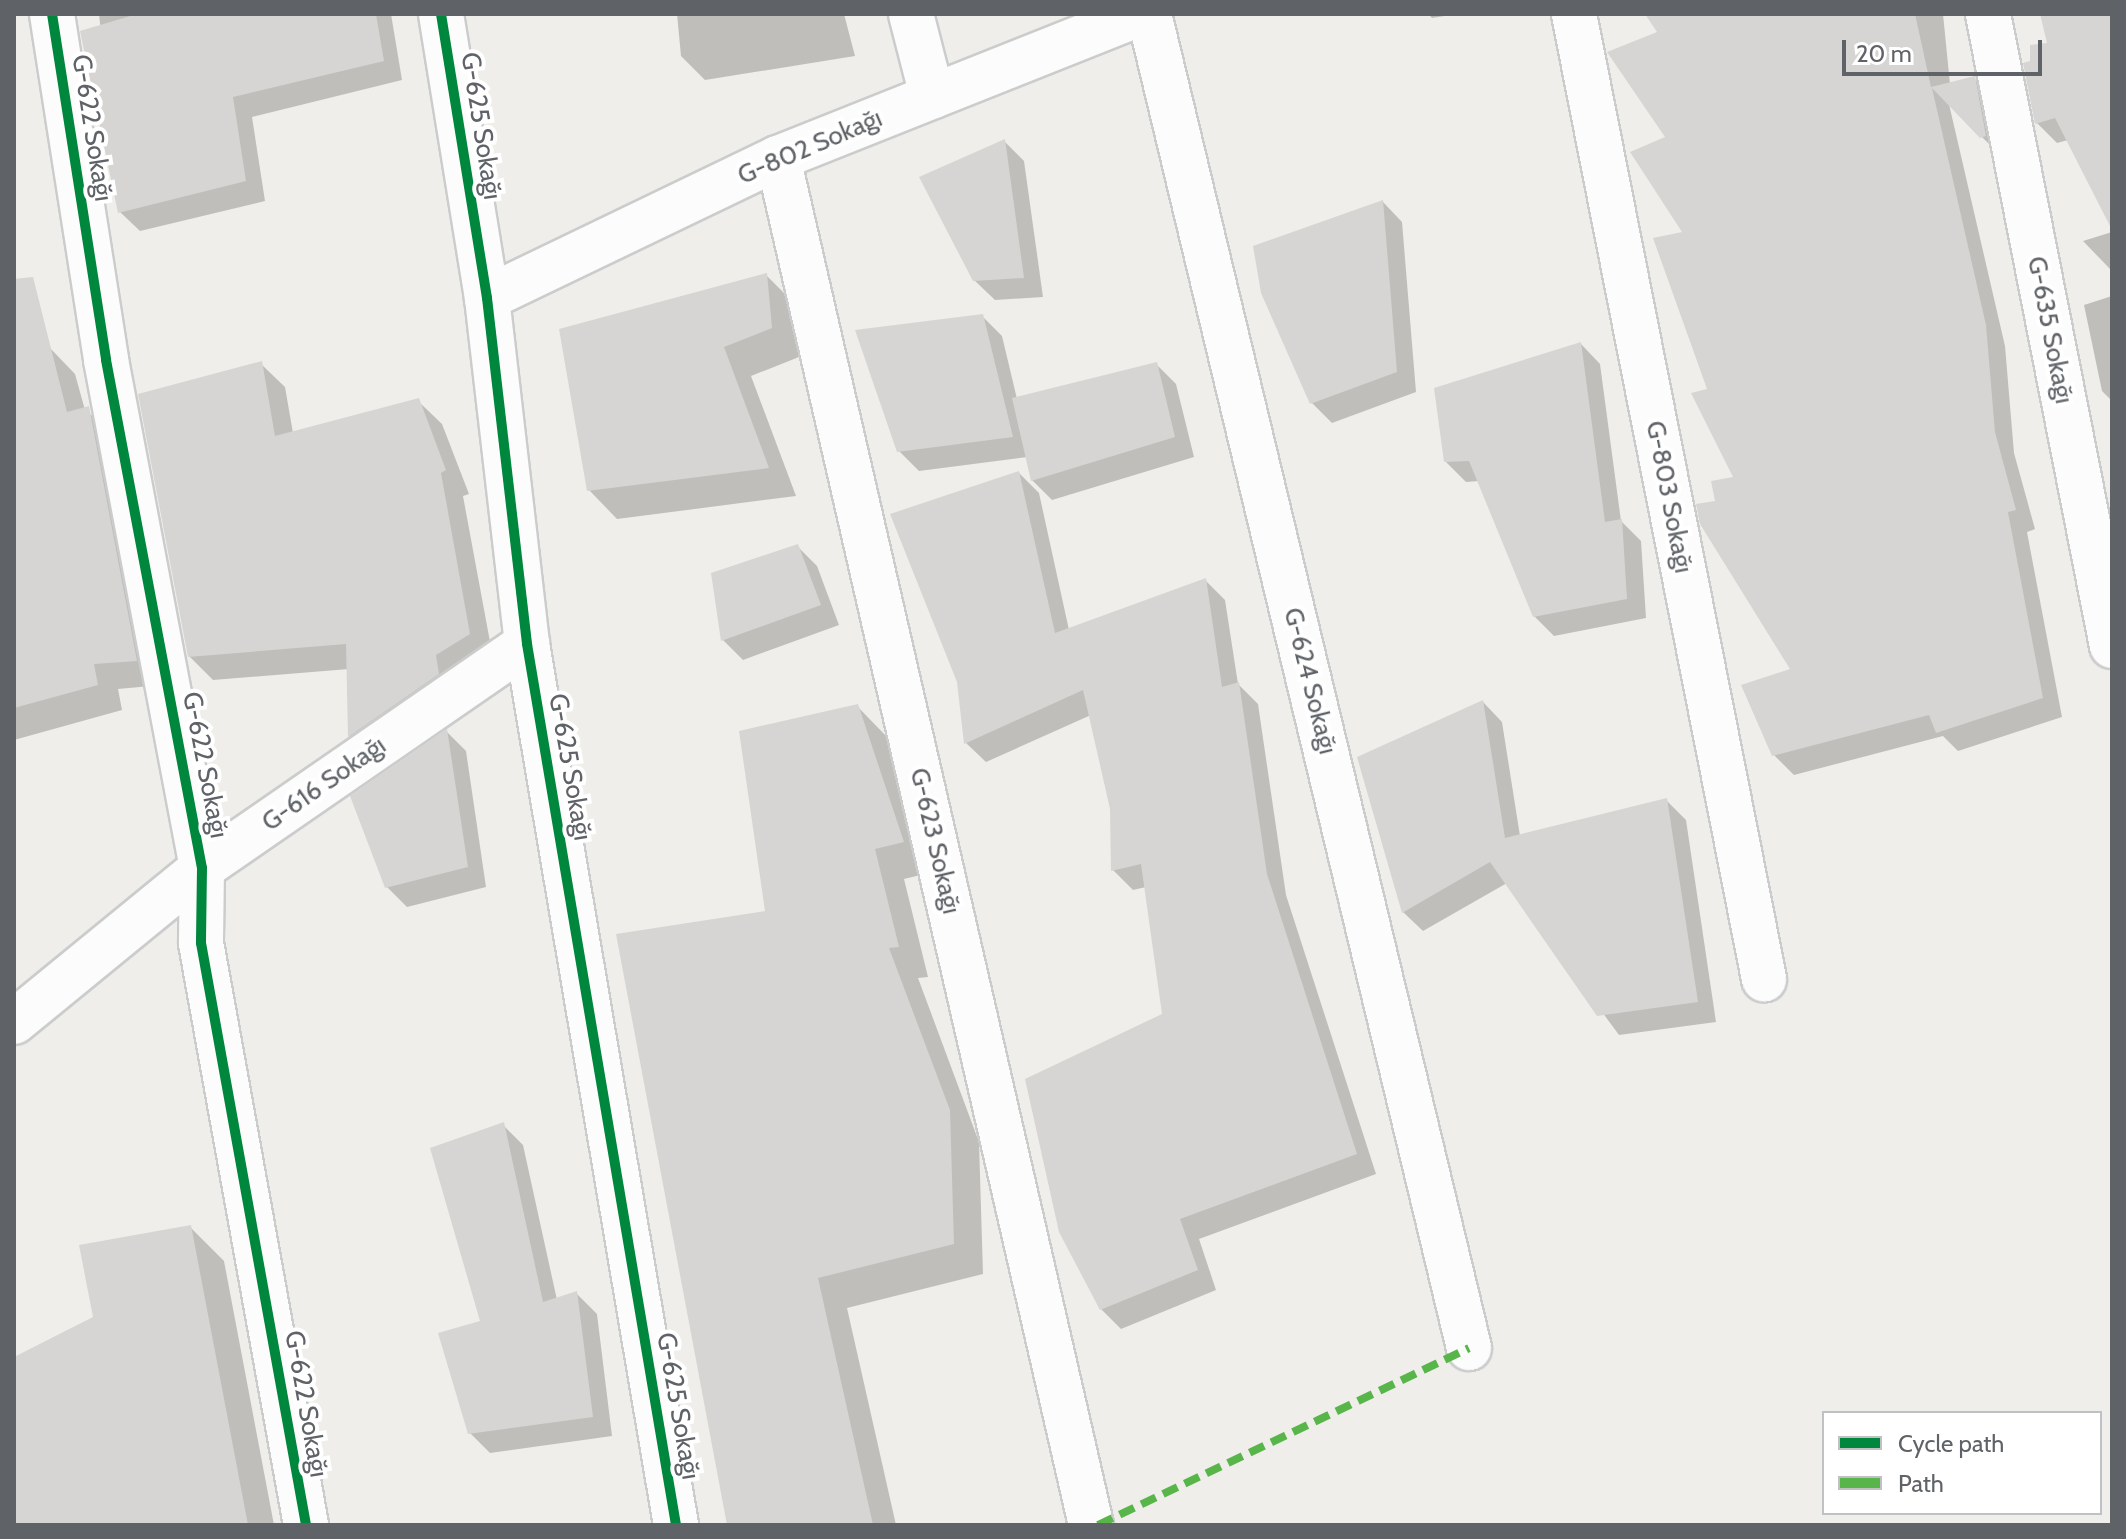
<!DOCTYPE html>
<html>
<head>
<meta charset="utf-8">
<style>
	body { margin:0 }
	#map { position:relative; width:2126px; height:1539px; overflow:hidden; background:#efeeea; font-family:Cabin,sans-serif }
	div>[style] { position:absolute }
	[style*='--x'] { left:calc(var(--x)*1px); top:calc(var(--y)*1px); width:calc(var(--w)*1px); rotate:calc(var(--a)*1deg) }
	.shadow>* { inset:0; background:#0003 }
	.building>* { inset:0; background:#d6d5d3 }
	.roads { filter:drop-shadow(2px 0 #cbcccc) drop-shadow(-2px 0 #cbcccc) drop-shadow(0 2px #cbcccc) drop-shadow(0 -2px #cbcccc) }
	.minor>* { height:44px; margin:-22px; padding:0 22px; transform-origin:22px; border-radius:22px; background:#fdfcfc }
	.quiet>* { height:8px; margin-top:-4px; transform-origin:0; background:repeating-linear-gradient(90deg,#58b549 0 16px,transparent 0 24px) }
	.cycleway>* { height:10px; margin:-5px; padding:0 5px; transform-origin:5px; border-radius:5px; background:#00873e }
	span { translate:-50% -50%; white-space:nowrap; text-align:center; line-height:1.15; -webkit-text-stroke:8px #fff; paint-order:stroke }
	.street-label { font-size:26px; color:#5f6368 }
	.frame { position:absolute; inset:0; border:16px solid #5f6368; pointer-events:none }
	.legend { position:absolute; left:1822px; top:1411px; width:280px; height:104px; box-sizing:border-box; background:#fff; border:2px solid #bfc1c3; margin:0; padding:10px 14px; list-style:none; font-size:24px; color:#5f6368 }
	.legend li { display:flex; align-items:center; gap:16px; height:40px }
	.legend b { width:40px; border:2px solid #bfc1c3 }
	.scale { position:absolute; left:1842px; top:40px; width:200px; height:36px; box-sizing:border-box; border:4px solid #5f6368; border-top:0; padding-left:10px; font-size:24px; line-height:28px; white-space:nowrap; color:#5f6368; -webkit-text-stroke:6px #fff; paint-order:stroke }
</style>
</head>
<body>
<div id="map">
	<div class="shadow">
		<div style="clip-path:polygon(99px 14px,391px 14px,402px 80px,252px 117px,265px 201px,140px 231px,120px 212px)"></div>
		<div style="clip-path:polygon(677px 14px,844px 14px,855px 56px,705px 80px,681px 56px)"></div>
		<div style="clip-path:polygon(1428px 14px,1457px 14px,1432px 18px)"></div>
		<div style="clip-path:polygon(1647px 14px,1943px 14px,1950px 84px,1974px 78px,1994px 98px,2002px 157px,1949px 104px,2005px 346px,2014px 453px,2035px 529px,2027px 532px,2062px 717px,1958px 751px,1943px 736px,1794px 775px,1774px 755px,1793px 671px,1717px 502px,1736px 478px,1710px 391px,1668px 137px,1660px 33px)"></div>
		<div style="clip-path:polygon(2042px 14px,2112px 14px,2112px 226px,2068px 140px,2057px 143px,2037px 123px,2032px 63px,2050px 45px)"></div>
		<div style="clip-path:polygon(1004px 141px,1024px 161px,1043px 297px,995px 300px,974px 280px)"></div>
		<div style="clip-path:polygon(1383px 202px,1402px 222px,1416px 392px,1332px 423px,1312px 403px)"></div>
		<div style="clip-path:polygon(2112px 232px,2112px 271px,2083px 241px)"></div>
		<div style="clip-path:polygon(766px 275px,795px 304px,799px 357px,751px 376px,796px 496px,617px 519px,589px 490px)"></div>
		<div style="clip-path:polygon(2112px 296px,2112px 401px,2102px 391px,2084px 305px)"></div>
		<div style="clip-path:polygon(982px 316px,1002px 336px,1017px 399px,1156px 364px,1176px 384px,1194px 457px,1052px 500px,1032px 480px,1027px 457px,919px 471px,899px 451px)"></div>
		<div style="clip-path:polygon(1581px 344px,1600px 364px,1621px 521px,1641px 541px,1646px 618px,1554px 636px,1534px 616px,1479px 481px,1466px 482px,1446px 462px)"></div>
		<div style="clip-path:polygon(50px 348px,75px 374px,85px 410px,114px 434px,162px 685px,118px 689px,122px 710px,14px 740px,14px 354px)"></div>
		<div style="clip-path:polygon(261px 364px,285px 387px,293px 433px,418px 401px,442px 424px,469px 494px,463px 496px,493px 658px,374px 759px,350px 736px,349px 669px,213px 680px,189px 656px)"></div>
		<div style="clip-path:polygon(1019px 473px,1039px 493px,1069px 630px,1206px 581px,1225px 600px,1238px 684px,1258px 704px,1286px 895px,1376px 1174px,1199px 1239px,1216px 1290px,1121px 1329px,1101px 1309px,1165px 1015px,1146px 887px,1133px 890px,1113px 870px,1112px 809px,1091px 715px,986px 762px,966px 743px)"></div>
		<div style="clip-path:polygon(797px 546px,817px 566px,839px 625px,743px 660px,723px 640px)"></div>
		<div style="clip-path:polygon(1483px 702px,1502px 722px,1520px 836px,1667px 801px,1686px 820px,1716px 1022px,1619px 1035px,1507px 883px,1423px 931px,1403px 912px)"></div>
		<div style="clip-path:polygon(857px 706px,887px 737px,933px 872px,904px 879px,928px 977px,918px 978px,979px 1142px,983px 1274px,847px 1308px,896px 1525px,729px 1525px,767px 913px)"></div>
		<div style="clip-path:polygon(447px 732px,466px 751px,486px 887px,407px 907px,387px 887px)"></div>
		<div style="clip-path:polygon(503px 1125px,523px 1145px,557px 1300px,577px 1294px,597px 1314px,612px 1436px,490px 1453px,470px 1433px)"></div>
		<div style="clip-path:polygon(190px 1227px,224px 1261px,274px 1525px,14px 1525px,14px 1359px,95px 1318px)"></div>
	</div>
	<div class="building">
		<div style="clip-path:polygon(137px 14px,376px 14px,384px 61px,233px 97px,246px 181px,118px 213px,80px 31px)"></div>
		<div style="clip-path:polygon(1645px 14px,1915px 14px,1931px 87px,1975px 76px,1986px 136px,1980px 138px,1932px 88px,1986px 325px,1995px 432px,2016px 510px,2008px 512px,2043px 698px,1936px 733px,1929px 715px,1772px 756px,1741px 685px,1790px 669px,1700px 524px,1696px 504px,1715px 501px,1711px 481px,1733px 477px,1691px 393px,1707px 389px,1653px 238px,1682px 232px,1630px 152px,1665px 137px,1607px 52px,1657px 32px)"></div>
		<div style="clip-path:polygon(2040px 14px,2112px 14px,2112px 230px,2055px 118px,2035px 124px,2023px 63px,2030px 61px,2030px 45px,2047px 43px)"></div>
		<div style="clip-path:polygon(1005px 139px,1024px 278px,973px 281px,919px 177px)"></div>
		<div style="clip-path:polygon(1383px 200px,1397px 372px,1310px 404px,1261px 293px,1253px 246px)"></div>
		<div style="clip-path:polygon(767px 273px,772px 328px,724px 347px,769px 468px,587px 491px,559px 329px)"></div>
		<div style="clip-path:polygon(33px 277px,67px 412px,89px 406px,137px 661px,94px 664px,98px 685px,14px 708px,14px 279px)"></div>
		<div style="clip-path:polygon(983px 314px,1013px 437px,897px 452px,855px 330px)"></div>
		<div style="clip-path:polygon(1581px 342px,1605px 522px,1622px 519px,1627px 599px,1533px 617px,1469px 461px,1444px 462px,1434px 388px)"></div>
		<div style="clip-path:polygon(262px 361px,275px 436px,419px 398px,446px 470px,441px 473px,470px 634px,436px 655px,439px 674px,348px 737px,346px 644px,188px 657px,138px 394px)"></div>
		<div style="clip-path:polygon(1157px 362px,1175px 437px,1031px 481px,1012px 398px)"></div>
		<div style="clip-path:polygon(1019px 471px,1055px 633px,1206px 578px,1222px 687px,1239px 682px,1267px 874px,1357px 1154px,1180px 1219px,1198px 1270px,1100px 1310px,1059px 1232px,1025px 1079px,1162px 1014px,1141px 864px,1111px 871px,1110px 809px,1083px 690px,964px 744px,957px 682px,890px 514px)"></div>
		<div style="clip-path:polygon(798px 544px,821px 605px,721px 641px,711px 573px)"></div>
		<div style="clip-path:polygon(1483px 700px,1505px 838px,1667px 798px,1698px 1002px,1597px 1016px,1490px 862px,1402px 913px,1357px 757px)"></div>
		<div style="clip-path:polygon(858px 704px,904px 842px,875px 849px,899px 947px,889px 948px,950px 1110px,954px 1244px,818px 1278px,873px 1525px,727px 1525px,616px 934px,765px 911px,739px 731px)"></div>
		<div style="clip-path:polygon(447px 729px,468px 867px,385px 888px,350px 796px)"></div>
		<div style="clip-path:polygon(504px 1122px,543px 1302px,577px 1291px,593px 1417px,468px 1434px,438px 1333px,480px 1321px,430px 1148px)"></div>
		<div style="clip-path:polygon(191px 1225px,248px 1525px,14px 1525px,14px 1357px,93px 1317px,79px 1245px)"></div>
	</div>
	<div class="roads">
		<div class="minor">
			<div style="--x:52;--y:14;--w:350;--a:81.1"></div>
			<div style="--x:106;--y:360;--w:517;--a:79.3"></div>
			<div style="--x:202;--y:868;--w:75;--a:90.8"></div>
			<div style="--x:201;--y:943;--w:591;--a:79.77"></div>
			<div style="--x:441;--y:14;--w:288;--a:80.8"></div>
			<div style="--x:487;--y:298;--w:348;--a:83.4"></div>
			<div style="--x:527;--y:644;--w:894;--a:80.4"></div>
			<div style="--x:911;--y:14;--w:85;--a:75.6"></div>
			<div style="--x:1149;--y:14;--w:1372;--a:76.51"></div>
			<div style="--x:1574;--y:14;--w:984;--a:78.86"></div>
			<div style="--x:1988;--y:14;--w:644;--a:78.9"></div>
			<div style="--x:778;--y:158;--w:1402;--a:77.1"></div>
			<div style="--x:487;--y:298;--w:323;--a:-25.7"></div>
			<div style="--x:778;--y:158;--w:390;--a:-21.7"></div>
			<div style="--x:14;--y:1022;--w:243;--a:-39.3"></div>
			<div style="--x:202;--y:868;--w:395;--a:-34.6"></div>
		</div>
	</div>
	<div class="quiet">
		<div style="--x:1098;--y:1525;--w:411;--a:-25.5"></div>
	</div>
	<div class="cycleway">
		<div style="--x:52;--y:14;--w:350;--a:81.1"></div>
		<div style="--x:106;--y:360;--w:517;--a:79.3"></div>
		<div style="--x:202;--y:868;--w:75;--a:90.8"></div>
		<div style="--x:201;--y:943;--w:591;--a:79.77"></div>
		<div style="--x:441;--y:14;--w:288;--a:80.8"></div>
		<div style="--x:487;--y:298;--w:348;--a:83.4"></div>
		<div style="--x:527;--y:644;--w:894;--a:80.4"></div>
	</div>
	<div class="street-label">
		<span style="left:481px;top:126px;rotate:81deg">G-625 Sokağı</span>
		<span style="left:92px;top:128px;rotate:81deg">G-622 Sokağı</span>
		<span style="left:810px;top:147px;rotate:-23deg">G-802 Sokağı</span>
		<span style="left:2050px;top:330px;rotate:79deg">G-635 Sokağı</span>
		<span style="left:1669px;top:497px;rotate:79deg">G-803 Sokağı</span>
		<span style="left:1310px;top:681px;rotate:76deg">G-624 Sokağı</span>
		<span style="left:205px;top:765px;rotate:79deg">G-622 Sokağı</span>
		<span style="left:570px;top:767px;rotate:80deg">G-625 Sokağı</span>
		<span style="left:324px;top:784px;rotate:-35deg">G-616 Sokağı</span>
		<span style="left:935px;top:841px;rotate:77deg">G-623 Sokağı</span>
		<span style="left:306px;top:1404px;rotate:80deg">G-622 Sokağı</span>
		<span style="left:678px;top:1406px;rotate:80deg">G-625 Sokağı</span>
	</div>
	<div class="frame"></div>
	<ul class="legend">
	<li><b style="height:10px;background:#00873e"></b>Cycle path</li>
	<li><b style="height:10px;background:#58b549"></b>Path</li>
	</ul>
	<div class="scale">20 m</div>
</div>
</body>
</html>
